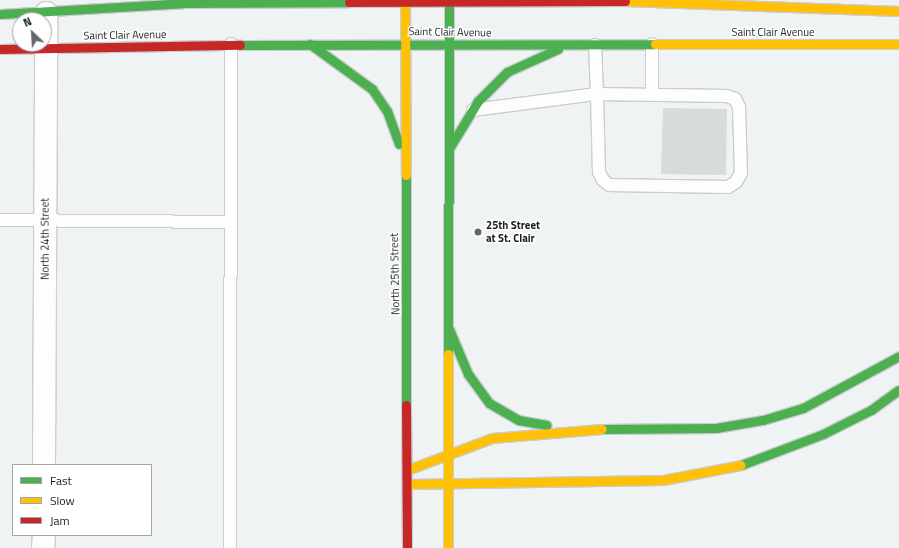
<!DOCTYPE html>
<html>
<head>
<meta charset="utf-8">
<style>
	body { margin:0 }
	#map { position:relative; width:899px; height:548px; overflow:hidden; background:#eff3f4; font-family:"Titillium Web",sans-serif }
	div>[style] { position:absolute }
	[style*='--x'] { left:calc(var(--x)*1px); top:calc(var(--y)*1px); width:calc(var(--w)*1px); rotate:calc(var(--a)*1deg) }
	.building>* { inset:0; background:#d8dbdc }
	.roads { filter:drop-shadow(1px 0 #cacdce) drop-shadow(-1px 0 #cacdce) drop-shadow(0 1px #cacdce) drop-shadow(0 -1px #cacdce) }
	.lane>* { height:12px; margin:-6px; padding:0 6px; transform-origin:6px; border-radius:6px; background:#fdfdfd }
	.street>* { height:22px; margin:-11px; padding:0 11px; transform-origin:11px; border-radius:11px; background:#fdfdfd }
	.fast>* { height:9px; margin:-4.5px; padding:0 4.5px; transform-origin:4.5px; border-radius:4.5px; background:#4caf50 }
	.slow>* { height:9px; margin:-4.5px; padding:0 4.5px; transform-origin:4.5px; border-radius:4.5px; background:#ffc107 }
	.jam>* { height:9px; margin:-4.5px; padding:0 4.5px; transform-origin:4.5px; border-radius:4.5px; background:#c62828 }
	.dots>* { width:11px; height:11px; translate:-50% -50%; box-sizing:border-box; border:2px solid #fff; border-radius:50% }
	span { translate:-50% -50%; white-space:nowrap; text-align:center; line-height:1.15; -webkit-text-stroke:3px #fff; paint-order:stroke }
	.street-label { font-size:11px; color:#1b1d1d }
	.poi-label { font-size:11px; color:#1b1d1d; font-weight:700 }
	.left { translate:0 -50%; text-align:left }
	.legend { position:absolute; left:12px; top:464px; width:140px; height:72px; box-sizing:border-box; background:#fff; border:1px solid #a4a5a5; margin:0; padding:5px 7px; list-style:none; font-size:12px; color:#1b1d1d }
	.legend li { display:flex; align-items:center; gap:8px; height:20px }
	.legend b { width:20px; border:1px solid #a4a5a5 }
	.north { position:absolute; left:12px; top:12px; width:40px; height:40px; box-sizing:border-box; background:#fff; border:1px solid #a4a5a5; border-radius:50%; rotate:335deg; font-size:11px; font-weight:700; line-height:16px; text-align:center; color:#1b1d1d }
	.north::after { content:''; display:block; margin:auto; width:14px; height:18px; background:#656868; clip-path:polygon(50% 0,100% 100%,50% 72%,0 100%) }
</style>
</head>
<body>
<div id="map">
	<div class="building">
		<div style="clip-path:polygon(663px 108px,727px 109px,726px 175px,661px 174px)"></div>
	</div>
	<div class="roads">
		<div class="lane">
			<div style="--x:652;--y:44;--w:50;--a:90"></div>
			<div style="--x:473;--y:110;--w:125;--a:-7.4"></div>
			<div style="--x:597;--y:94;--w:130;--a:0.9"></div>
			<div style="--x:727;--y:96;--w:9;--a:21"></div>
			<div style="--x:735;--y:99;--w:9;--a:63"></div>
			<div style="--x:739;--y:107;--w:66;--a:88.3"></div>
			<div style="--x:741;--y:173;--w:10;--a:119"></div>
			<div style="--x:736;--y:182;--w:9;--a:148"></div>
			<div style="--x:728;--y:187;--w:119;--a:-179"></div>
			<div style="--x:609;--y:185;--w:8;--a:-140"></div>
			<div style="--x:603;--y:180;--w:9;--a:-117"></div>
			<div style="--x:599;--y:172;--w:78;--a:-91.5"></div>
			<div style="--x:597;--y:94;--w:49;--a:-92.3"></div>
			<div style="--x:0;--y:220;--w:231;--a:0.5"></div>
			<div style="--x:230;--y:548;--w:504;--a:-89.89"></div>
		</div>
		<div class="street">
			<div style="--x:44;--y:465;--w:452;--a:-89.7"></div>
			<div style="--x:43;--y:548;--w:13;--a:-86"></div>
		</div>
		<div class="fast">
			<div style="--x:0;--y:14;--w:183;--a:-3.4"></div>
			<div style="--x:183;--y:3;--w:166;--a:-0.3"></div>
			<div style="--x:310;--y:44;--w:77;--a:36"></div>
			<div style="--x:372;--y:89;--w:27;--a:56"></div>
			<div style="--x:387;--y:111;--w:35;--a:70"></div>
			<div style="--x:240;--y:45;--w:415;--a:-0.1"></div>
			<div style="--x:450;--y:147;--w:54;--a:-58.7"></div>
			<div style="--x:478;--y:101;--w:41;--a:-45"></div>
			<div style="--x:507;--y:72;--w:56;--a:-24.3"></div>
			<div style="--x:406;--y:175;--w:230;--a:90"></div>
			<div style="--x:449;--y:329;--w:49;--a:67.1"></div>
			<div style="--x:468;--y:374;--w:36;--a:54"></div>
			<div style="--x:489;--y:403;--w:34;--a:30"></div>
			<div style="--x:518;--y:420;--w:29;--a:10"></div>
			<div style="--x:448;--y:354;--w:354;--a:-89.8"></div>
			<div style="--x:602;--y:429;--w:114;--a:-0.5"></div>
			<div style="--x:716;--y:428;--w:48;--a:-9.7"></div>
			<div style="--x:763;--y:420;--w:42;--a:-16.7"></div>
			<div style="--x:803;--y:408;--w:109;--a:-28.4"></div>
			<div style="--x:741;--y:465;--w:88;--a:-20.7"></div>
			<div style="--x:823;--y:434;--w:54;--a:-26.6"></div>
			<div style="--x:871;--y:410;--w:34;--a:-36"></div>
		</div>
		<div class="slow">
			<div style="--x:405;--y:0;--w:175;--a:89.7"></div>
			<div style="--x:625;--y:1;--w:274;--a:2.1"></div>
			<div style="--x:655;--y:44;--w:244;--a:0"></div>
			<div style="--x:407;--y:470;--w:91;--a:-20.6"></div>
			<div style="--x:492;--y:438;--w:110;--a:-4.7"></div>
			<div style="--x:407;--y:484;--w:256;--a:-0.9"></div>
			<div style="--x:663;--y:480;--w:79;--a:-10.9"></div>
			<div style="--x:448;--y:548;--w:194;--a:-90"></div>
		</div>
		<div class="jam">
			<div style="--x:349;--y:2;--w:276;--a:-0.2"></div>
			<div style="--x:0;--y:49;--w:240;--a:-1"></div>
			<div style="--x:406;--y:405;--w:143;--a:89.6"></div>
		</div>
	</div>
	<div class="dots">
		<div style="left:478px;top:232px;background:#656868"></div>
	</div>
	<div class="street-label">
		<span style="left:450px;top:32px;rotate:1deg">Saint Clair Avenue</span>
		<span style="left:773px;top:32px">Saint Clair Avenue</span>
		<span style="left:125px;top:35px;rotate:-1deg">Saint Clair Avenue</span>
		<span style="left:45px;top:239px;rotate:-90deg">North 24th Street</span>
		<span style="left:395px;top:274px;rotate:-91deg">North 25th Street</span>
	</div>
	<div class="poi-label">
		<span class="left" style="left:486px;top:232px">25th Street<br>at St. Clair</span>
	</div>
	<ul class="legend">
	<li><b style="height:5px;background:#4caf50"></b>Fast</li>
	<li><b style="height:5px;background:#ffc107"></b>Slow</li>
	<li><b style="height:5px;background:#c62828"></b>Jam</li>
	</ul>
	<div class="north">N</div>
</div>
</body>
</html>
